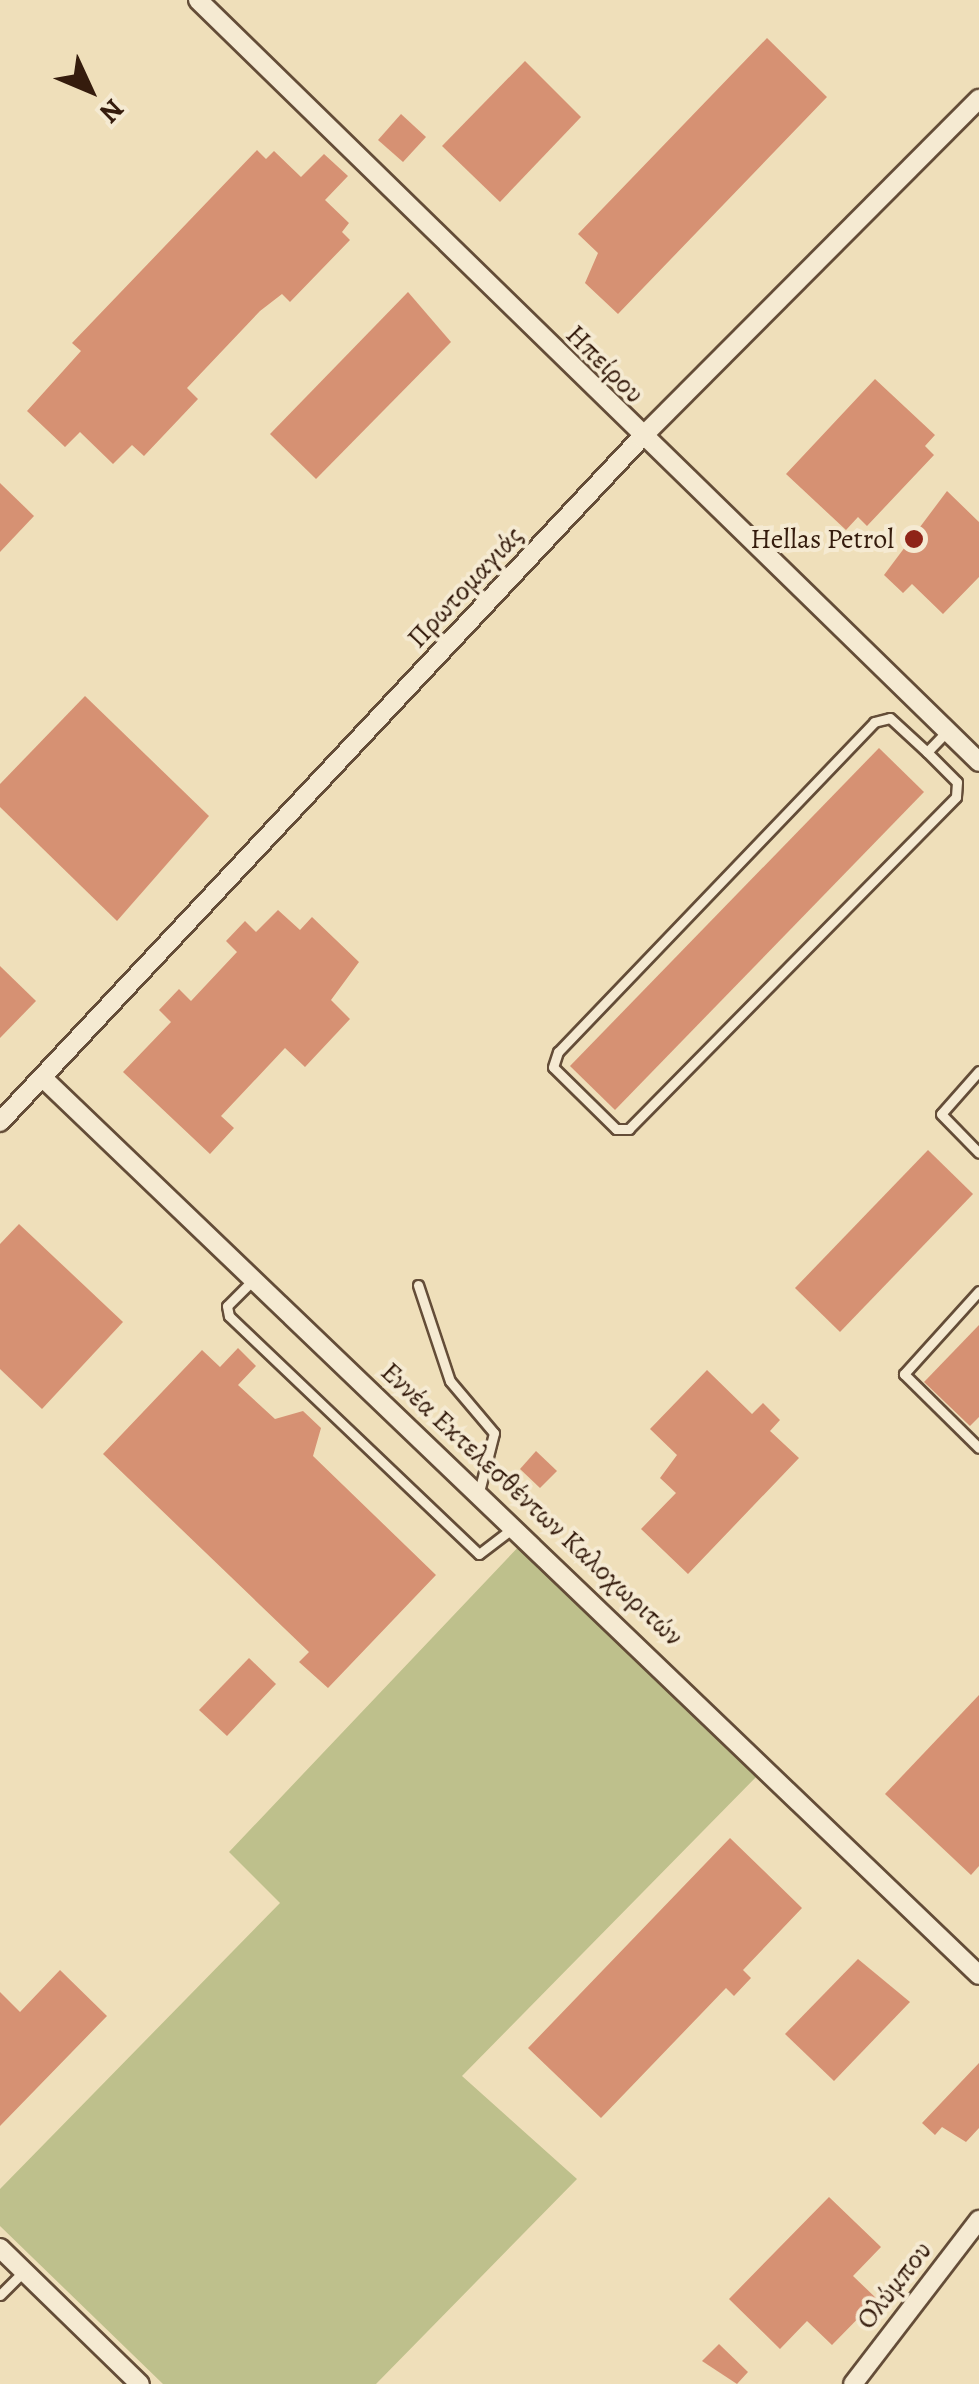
<!DOCTYPE html>
<html>
<head>
<meta charset="utf-8">
<style>
	body { margin:0 }
	#map { position:relative; width:979px; height:2384px; overflow:hidden; background:#efdfba; font-family:Alegreya,serif }
	div>[style] { position:absolute }
	[style*='--x'] { left:calc(var(--x)*1px); top:calc(var(--y)*1px); width:calc(var(--w)*1px); rotate:calc(var(--a)*1deg) }
	.green>* { inset:0; background:#bec08c }
	.building>* { inset:0; background:#d69173 }
	.roads { filter:drop-shadow(2px 0 #644d38) drop-shadow(-2px 0 #644d38) drop-shadow(0 2px #644d38) drop-shadow(0 -2px #644d38) }
	.service>* { height:9px; margin:-4.5px; padding:0 4.5px; transform-origin:4.5px; border-radius:4.5px; background:#f5ead2 }
	.minor>* { height:18px; margin:-9px; padding:0 9px; transform-origin:9px; border-radius:9px; background:#f5ead2 }
	.dots>* { width:28px; height:28px; translate:-50% -50%; box-sizing:border-box; border:5px solid #f5ead2; border-radius:50% }
	span { translate:-50% -50%; white-space:nowrap; text-align:center; line-height:1.15; -webkit-text-stroke:8px #f5ead2; paint-order:stroke }
	.street-label { font-size:28px; color:#351c0d }
	.poi-label { font-size:28px; color:#351c0d }
	.right { translate:-100% -50%; text-align:right }
	.north { position:absolute; left:40px; top:40px; width:100px; height:100px; -webkit-text-stroke:8px #f5ead2; paint-order:stroke; rotate:134deg; font-size:28px; font-weight:700; line-height:40px; text-align:center; color:#351c0d }
	.north::after { content:''; display:block; margin:auto; width:35px; height:45px; background:#351c0d; clip-path:polygon(50% 0,100% 100%,50% 72%,0 100%) }
</style>
</head>
<body>
<div id="map">
	<div class="green">
		<div style="clip-path:polygon(523px 1542px,760px 1773px,462px 2076px,577px 2179px,376px 2384px,163px 2384px,0 2226px,0 2189px,280px 1903px,229px 1852px)"></div>
	</div>
	<div class="building">
		<div style="clip-path:polygon(767px 38px,827px 97px,618px 314px,585px 283px,598px 253px,578px 234px)"></div>
		<div style="clip-path:polygon(525px 61px,581px 117px,500px 202px,442px 146px)"></div>
		<div style="clip-path:polygon(401px 114px,426px 137px,403px 162px,378px 140px)"></div>
		<div style="clip-path:polygon(257px 150px,266px 159px,274px 151px,301px 177px,324px 154px,348px 176px,325px 200px,349px 223px,342px 232px,350px 240px,290px 302px,282px 294px,260px 311px,187px 388px,198px 399px,144px 456px,132px 445px,113px 464px,80px 432px,65px 447px,27px 411px,81px 351px,72px 343px)"></div>
		<div style="clip-path:polygon(408px 292px,451px 342px,316px 479px,270px 434px)"></div>
		<div style="clip-path:polygon(875px 379px,935px 435px,925px 446px,934px 455px,867px 526px,858px 517px,846px 530px,786px 474px)"></div>
		<div style="clip-path:polygon(0 483px,34px 516px,0 552px)"></div>
		<div style="clip-path:polygon(947px 491px,979px 522px,979px 577px,943px 614px,912px 584px,903px 593px,884px 575px)"></div>
		<div style="clip-path:polygon(85px 696px,209px 816px,117px 921px,0 807px,0 784px)"></div>
		<div style="clip-path:polygon(879px 748px,924px 792px,615px 1110px,570px 1066px)"></div>
		<div style="clip-path:polygon(278px 910px,300px 930px,312px 917px,359px 962px,331px 1000px,350px 1019px,305px 1067px,285px 1048px,221px 1116px,234px 1128px,210px 1154px,123px 1072px,171px 1022px,159px 1010px,179px 989px,191px 1001px,237px 952px,226px 941px,245px 921px,256px 932px)"></div>
		<div style="clip-path:polygon(0 966px,36px 1001px,0 1038px)"></div>
		<div style="clip-path:polygon(928px 1150px,973px 1194px,840px 1332px,795px 1288px)"></div>
		<div style="clip-path:polygon(19px 1224px,123px 1322px,42px 1409px,0 1369px,0 1244px)"></div>
		<div style="clip-path:polygon(979px 1325px,979px 1417px,970px 1426px,924px 1382px)"></div>
		<div style="clip-path:polygon(238px 1348px,256px 1366px,238px 1385px,275px 1419px,303px 1411px,321px 1428px,313px 1456px,436px 1575px,328px 1688px,299px 1662px,309px 1652px,103px 1454px,202px 1350px,220px 1367px)"></div>
		<div style="clip-path:polygon(707px 1370px,752px 1414px,763px 1403px,780px 1420px,770px 1431px,799px 1458px,688px 1574px,641px 1529px,676px 1493px,660px 1478px,677px 1455px,650px 1429px)"></div>
		<div style="clip-path:polygon(536px 1451px,557px 1471px,540px 1488px,520px 1469px)"></div>
		<div style="clip-path:polygon(249px 1658px,276px 1684px,227px 1736px,199px 1710px)"></div>
		<div style="clip-path:polygon(979px 1695px,979px 1866px,971px 1875px,885px 1794px)"></div>
		<div style="clip-path:polygon(730px 1838px,802px 1908px,743px 1970px,751px 1978px,734px 1996px,726px 1988px,601px 2118px,528px 2048px)"></div>
		<div style="clip-path:polygon(858px 1959px,910px 2002px,834px 2081px,785px 2034px)"></div>
		<div style="clip-path:polygon(60px 1970px,107px 2016px,0 2126px,0 1992px,20px 2012px)"></div>
		<div style="clip-path:polygon(979px 2063px,979px 2128px,966px 2142px,942px 2127px,935px 2135px,922px 2123px)"></div>
		<div style="clip-path:polygon(829px 2197px,881px 2247px,853px 2276px,877px 2299px,832px 2345px,807px 2321px,780px 2349px,729px 2299px)"></div>
		<div style="clip-path:polygon(719px 2344px,748px 2372px,737px 2384px,702px 2361px)"></div>
	</div>
	<div class="roads">
		<div class="service">
			<div style="--x:927;--y:752;--w:42;--a:45"></div>
			<div style="--x:957;--y:782;--w:15;--a:94"></div>
			<div style="--x:956;--y:797;--w:466;--a:134.6"></div>
			<div style="--x:629;--y:1129;--w:13;--a:180"></div>
			<div style="--x:616;--y:1129;--w:88;--a:-135.5"></div>
			<div style="--x:553;--y:1067;--w:16;--a:-72"></div>
			<div style="--x:558;--y:1052;--w:457;--a:-46.2"></div>
			<div style="--x:874;--y:722;--w:16;--a:-14"></div>
			<div style="--x:890;--y:718;--w:50;--a:42.6"></div>
			<div style="--x:927;--y:752;--w:29;--a:-46"></div>
			<div style="--x:979;--y:1071;--w:57;--a:131.5"></div>
			<div style="--x:941;--y:1114;--w:54;--a:45.7"></div>
			<div style="--x:254;--y:1279;--w:38;--a:135"></div>
			<div style="--x:227;--y:1306;--w:10;--a:79"></div>
			<div style="--x:229;--y:1316;--w:345;--a:43.6"></div>
			<div style="--x:479;--y:1554;--w:43;--a:-37.4"></div>
			<div style="--x:418;--y:1285;--w:101;--a:71.6"></div>
			<div style="--x:450;--y:1381;--w:68;--a:49.8"></div>
			<div style="--x:494;--y:1433;--w:61;--a:104.3"></div>
			<div style="--x:979;--y:1291;--w:112;--a:132.1"></div>
			<div style="--x:904;--y:1374;--w:105;--a:44.6"></div>
			<div style="--x:0;--y:2295;--w:34;--a:-45"></div>
		</div>
		<div class="minor">
			<div style="--x:198;--y:0;--w:1091;--a:44.29"></div>
			<div style="--x:43;--y:1078;--w:1296;--a:43.78"></div>
			<div style="--x:0;--y:1122;--w:937;--a:-46.86"></div>
			<div style="--x:641;--y:438;--w:479;--a:-45.1"></div>
			<div style="--x:0;--y:2248;--w:195;--a:44.2"></div>
			<div style="--x:853;--y:2384;--w:207;--a:-52.5"></div>
		</div>
	</div>
	<div class="dots">
		<div style="left:914px;top:539px;background:#8f2418"></div>
	</div>
	<div class="street-label">
		<span style="left:605px;top:364px;rotate:45deg">Ηπείρου</span>
		<span style="left:465px;top:587px;rotate:-47deg">Πρωτομαγιάς</span>
		<span style="left:532px;top:1504px;rotate:43deg">Εννέα Εκτελεσθέντων Καλοχωριτών</span>
		<span style="left:894px;top:2285px;rotate:-52deg">Ολύμπου</span>
	</div>
	<div class="poi-label">
		<span class="right" style="left:894px;top:539px">Hellas Petrol</span>
	</div>
	<div class="north">N</div>
</div>
</body>
</html>
